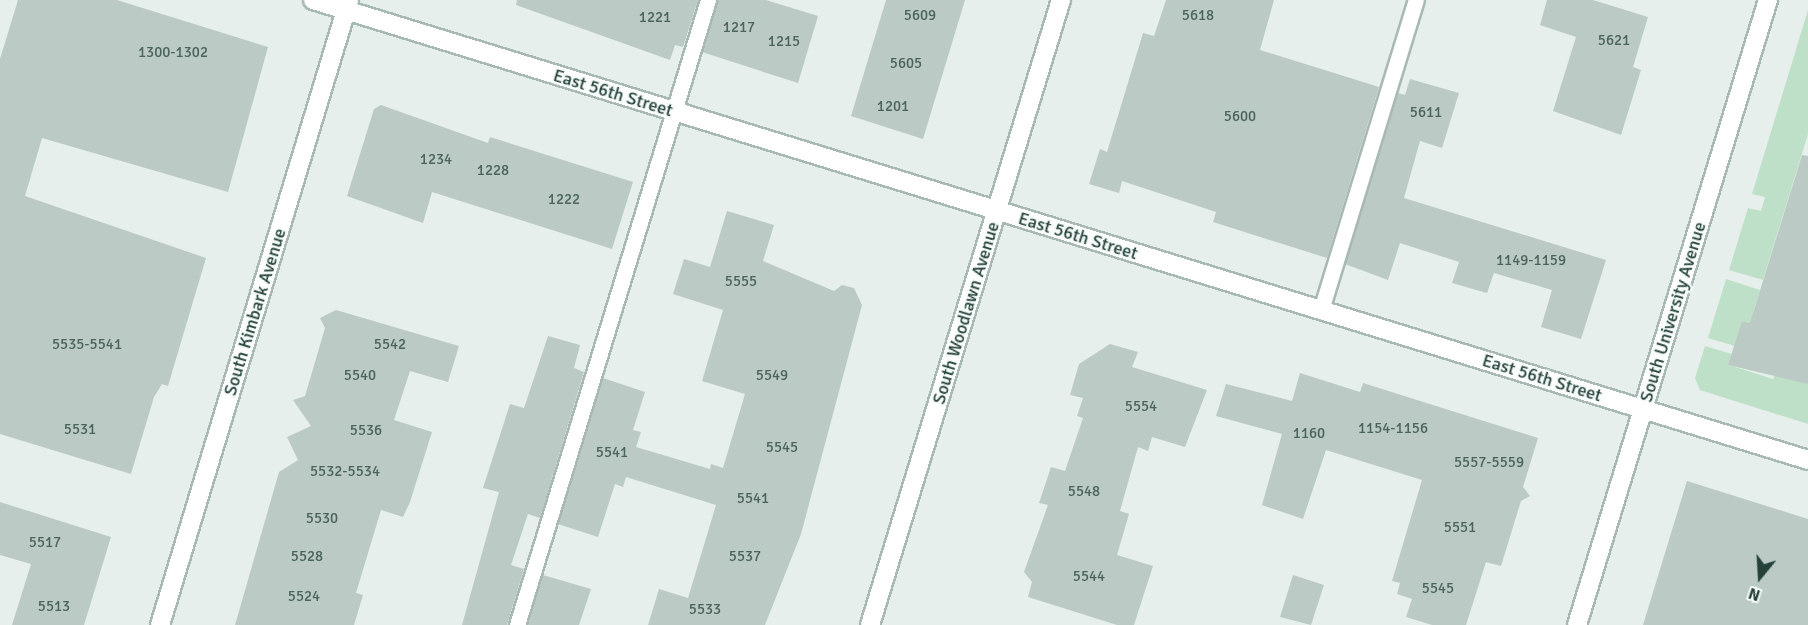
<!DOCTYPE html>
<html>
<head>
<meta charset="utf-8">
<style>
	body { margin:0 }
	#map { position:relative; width:1808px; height:625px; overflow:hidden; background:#e6efeb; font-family:Signika,sans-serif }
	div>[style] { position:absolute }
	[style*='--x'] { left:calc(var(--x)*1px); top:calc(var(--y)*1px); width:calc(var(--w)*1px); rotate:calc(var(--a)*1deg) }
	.green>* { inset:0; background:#bfe0c8 }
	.building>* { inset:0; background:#bbcac4 }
	.roads { filter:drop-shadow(2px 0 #a8b8b2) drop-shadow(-2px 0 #a8b8b2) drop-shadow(0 2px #a8b8b2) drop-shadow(0 -2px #a8b8b2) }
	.lane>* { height:15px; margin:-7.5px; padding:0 7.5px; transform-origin:7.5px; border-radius:7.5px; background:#fff }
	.street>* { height:18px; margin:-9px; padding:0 9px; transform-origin:9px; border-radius:9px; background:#fff }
	.secondary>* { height:18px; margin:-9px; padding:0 9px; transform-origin:9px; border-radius:9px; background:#fff }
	span { translate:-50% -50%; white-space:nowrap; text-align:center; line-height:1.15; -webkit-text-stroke:4.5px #f7fbf9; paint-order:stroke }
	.number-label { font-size:15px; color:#4a645c }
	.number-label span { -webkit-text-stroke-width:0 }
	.street-label { font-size:18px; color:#24423a }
	.north { position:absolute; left:1730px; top:547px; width:60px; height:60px; -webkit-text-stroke:4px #f7fbf9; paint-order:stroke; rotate:198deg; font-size:16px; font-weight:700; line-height:24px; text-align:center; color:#24423a }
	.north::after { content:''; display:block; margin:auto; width:21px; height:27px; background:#24423a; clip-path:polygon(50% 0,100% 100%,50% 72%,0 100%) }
</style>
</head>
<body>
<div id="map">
	<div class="green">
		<div style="clip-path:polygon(1808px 10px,1808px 134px,1763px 280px,1729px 270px,1748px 208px,1761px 211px,1765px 197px,1752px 194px)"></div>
		<div style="clip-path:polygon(1726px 279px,1760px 290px,1753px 313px,1760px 326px,1742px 321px,1735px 346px,1708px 338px)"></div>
		<div style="clip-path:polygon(1705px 346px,1732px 354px,1729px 365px,1773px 379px,1778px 365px,1808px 384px,1808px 424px,1700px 390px,1695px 378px)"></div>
	</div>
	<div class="building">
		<div style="clip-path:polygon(18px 0,117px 0,268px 47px,228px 192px,42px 138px,25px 196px,206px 258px,168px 386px,162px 384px,154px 397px,131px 474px,0 434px,0 59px)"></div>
		<div style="clip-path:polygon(517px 0,698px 0,683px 47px,675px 45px,670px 60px,516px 5px)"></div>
		<div style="clip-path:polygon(717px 0,766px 0,818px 16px,798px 83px,702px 52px)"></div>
		<div style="clip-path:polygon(886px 0,965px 0,923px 139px,851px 116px)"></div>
		<div style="clip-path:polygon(1166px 0,1274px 0,1260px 50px,1379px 87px,1327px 258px,1213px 222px,1216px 212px,1122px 181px,1119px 193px,1089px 184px,1100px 149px,1107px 152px,1143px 33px,1154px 36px)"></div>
		<div style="clip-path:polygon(1547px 0,1593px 0,1648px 17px,1633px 67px,1641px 70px,1621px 135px,1553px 111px,1576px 37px,1540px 25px)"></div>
		<div style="clip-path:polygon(1410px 79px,1459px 93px,1442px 148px,1420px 141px,1404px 198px,1606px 260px,1581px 339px,1541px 327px,1552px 290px,1494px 273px,1487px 293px,1452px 283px,1459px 262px,1400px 243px,1388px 280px,1345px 264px,1398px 93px,1405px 95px)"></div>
		<div style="clip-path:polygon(381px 105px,488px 143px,490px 137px,633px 182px,612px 249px,432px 192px,423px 223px,347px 196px,374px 109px)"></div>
		<div style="clip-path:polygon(1802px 155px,1808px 156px,1808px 384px,1728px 365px,1742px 321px,1750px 323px)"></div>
		<div style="clip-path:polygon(727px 211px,774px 225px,763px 261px,834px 291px,842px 285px,854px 288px,862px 305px,801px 534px,765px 625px,648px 625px,659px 589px,688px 598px,716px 505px,626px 477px,623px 487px,615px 484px,598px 537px,558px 524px,603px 378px,645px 392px,633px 430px,641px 432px,636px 447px,710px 469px,711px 464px,723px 468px,745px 394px,702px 381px,723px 310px,673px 294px,684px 259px,710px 267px)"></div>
		<div style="clip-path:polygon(336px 310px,459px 346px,448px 382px,410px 371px,394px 420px,432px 432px,410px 502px,403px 517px,381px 510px,356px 593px,363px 595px,354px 625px,235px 625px,279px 472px,298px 460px,287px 437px,311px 426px,293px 400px,305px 396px,325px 328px,320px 318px)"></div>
		<div style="clip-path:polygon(548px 336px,580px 345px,574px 368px,584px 372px,540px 518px,528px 514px,511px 565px,524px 569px,507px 625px,462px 625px,499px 492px,483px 488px,510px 404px,524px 408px)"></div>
		<div style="clip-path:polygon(1110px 344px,1138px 352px,1132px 367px,1207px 390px,1185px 447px,1152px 437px,1148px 451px,1138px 447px,1120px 511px,1129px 514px,1117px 555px,1153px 566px,1134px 625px,1117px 625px,1028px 597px,1032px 582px,1024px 572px,1048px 505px,1039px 503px,1051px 467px,1065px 471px,1083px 418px,1077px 416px,1083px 398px,1070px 395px,1079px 364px)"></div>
		<div style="clip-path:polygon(1300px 373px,1360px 392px,1363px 383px,1538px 438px,1523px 487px,1530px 496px,1521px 501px,1501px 566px,1486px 562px,1466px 625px,1432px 625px,1406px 617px,1412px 599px,1397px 594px,1400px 583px,1392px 581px,1422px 480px,1326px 450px,1303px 519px,1262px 505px,1282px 434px,1216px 416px,1226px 384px,1292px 401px)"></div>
		<div style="clip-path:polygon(1687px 481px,1808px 519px,1808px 625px,1643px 625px)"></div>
		<div style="clip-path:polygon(0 502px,111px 537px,84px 625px,12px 625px,31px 564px,0 555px)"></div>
		<div style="clip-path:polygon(543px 575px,591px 589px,579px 625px,527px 625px)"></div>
		<div style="clip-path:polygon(1293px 575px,1324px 585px,1311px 625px,1280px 617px)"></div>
	</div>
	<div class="roads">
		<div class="lane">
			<div style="--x:1321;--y:310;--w:324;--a:-73"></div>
			<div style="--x:517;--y:625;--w:654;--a:-73.01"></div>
		</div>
		<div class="street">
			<div style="--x:313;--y:0;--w:1564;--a:17.1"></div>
			<div style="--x:160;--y:625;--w:653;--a:-73.17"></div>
			<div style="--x:1577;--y:625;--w:654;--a:-73.01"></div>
		</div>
		<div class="secondary">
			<div style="--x:870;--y:625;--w:654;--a:-73.01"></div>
		</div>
	</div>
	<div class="number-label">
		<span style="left:920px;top:16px">5609</span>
		<span style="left:1198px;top:16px">5618</span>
		<span style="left:655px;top:18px">1221</span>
		<span style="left:739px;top:28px">1217</span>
		<span style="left:1614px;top:41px">5621</span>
		<span style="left:784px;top:42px">1215</span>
		<span style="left:173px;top:53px">1300-1302</span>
		<span style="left:906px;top:64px">5605</span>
		<span style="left:893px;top:107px">1201</span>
		<span style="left:1426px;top:113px">5611</span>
		<span style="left:1240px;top:117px">5600</span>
		<span style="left:436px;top:160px">1234</span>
		<span style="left:493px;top:171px">1228</span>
		<span style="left:564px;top:200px">1222</span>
		<span style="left:1531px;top:261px">1149-1159</span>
		<span style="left:741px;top:282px">5555</span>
		<span style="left:87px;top:345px">5535-5541</span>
		<span style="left:390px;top:345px">5542</span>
		<span style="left:360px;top:376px">5540</span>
		<span style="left:772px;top:376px">5549</span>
		<span style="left:1141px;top:407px">5554</span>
		<span style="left:1393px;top:429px">1154-1156</span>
		<span style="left:80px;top:430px">5531</span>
		<span style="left:366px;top:431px">5536</span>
		<span style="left:1309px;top:434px">1160</span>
		<span style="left:782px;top:448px">5545</span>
		<span style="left:612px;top:453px">5541</span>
		<span style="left:1489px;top:463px">5557-5559</span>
		<span style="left:345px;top:472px">5532-5534</span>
		<span style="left:1084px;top:492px">5548</span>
		<span style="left:753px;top:499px">5541</span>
		<span style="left:322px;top:519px">5530</span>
		<span style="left:1460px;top:528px">5551</span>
		<span style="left:45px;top:543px">5517</span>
		<span style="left:307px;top:557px">5528</span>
		<span style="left:745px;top:557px">5537</span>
		<span style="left:1089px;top:577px">5544</span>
		<span style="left:1438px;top:589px">5545</span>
		<span style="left:304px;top:597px">5524</span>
		<span style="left:54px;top:607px">5513</span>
		<span style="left:705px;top:610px">5533</span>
	</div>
	<div class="street-label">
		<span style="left:613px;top:93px;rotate:17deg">East 56th Street</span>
		<span style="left:1078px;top:236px;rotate:17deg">East 56th Street</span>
		<span style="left:255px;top:312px;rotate:-73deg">South Kimbark Avenue</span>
		<span style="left:1673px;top:312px;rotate:-73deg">South University Avenue</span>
		<span style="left:966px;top:313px;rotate:-73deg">South Woodlawn Avenue</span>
		<span style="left:1542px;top:378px;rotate:17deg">East 56th Street</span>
	</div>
	<div class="north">N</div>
</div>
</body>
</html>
